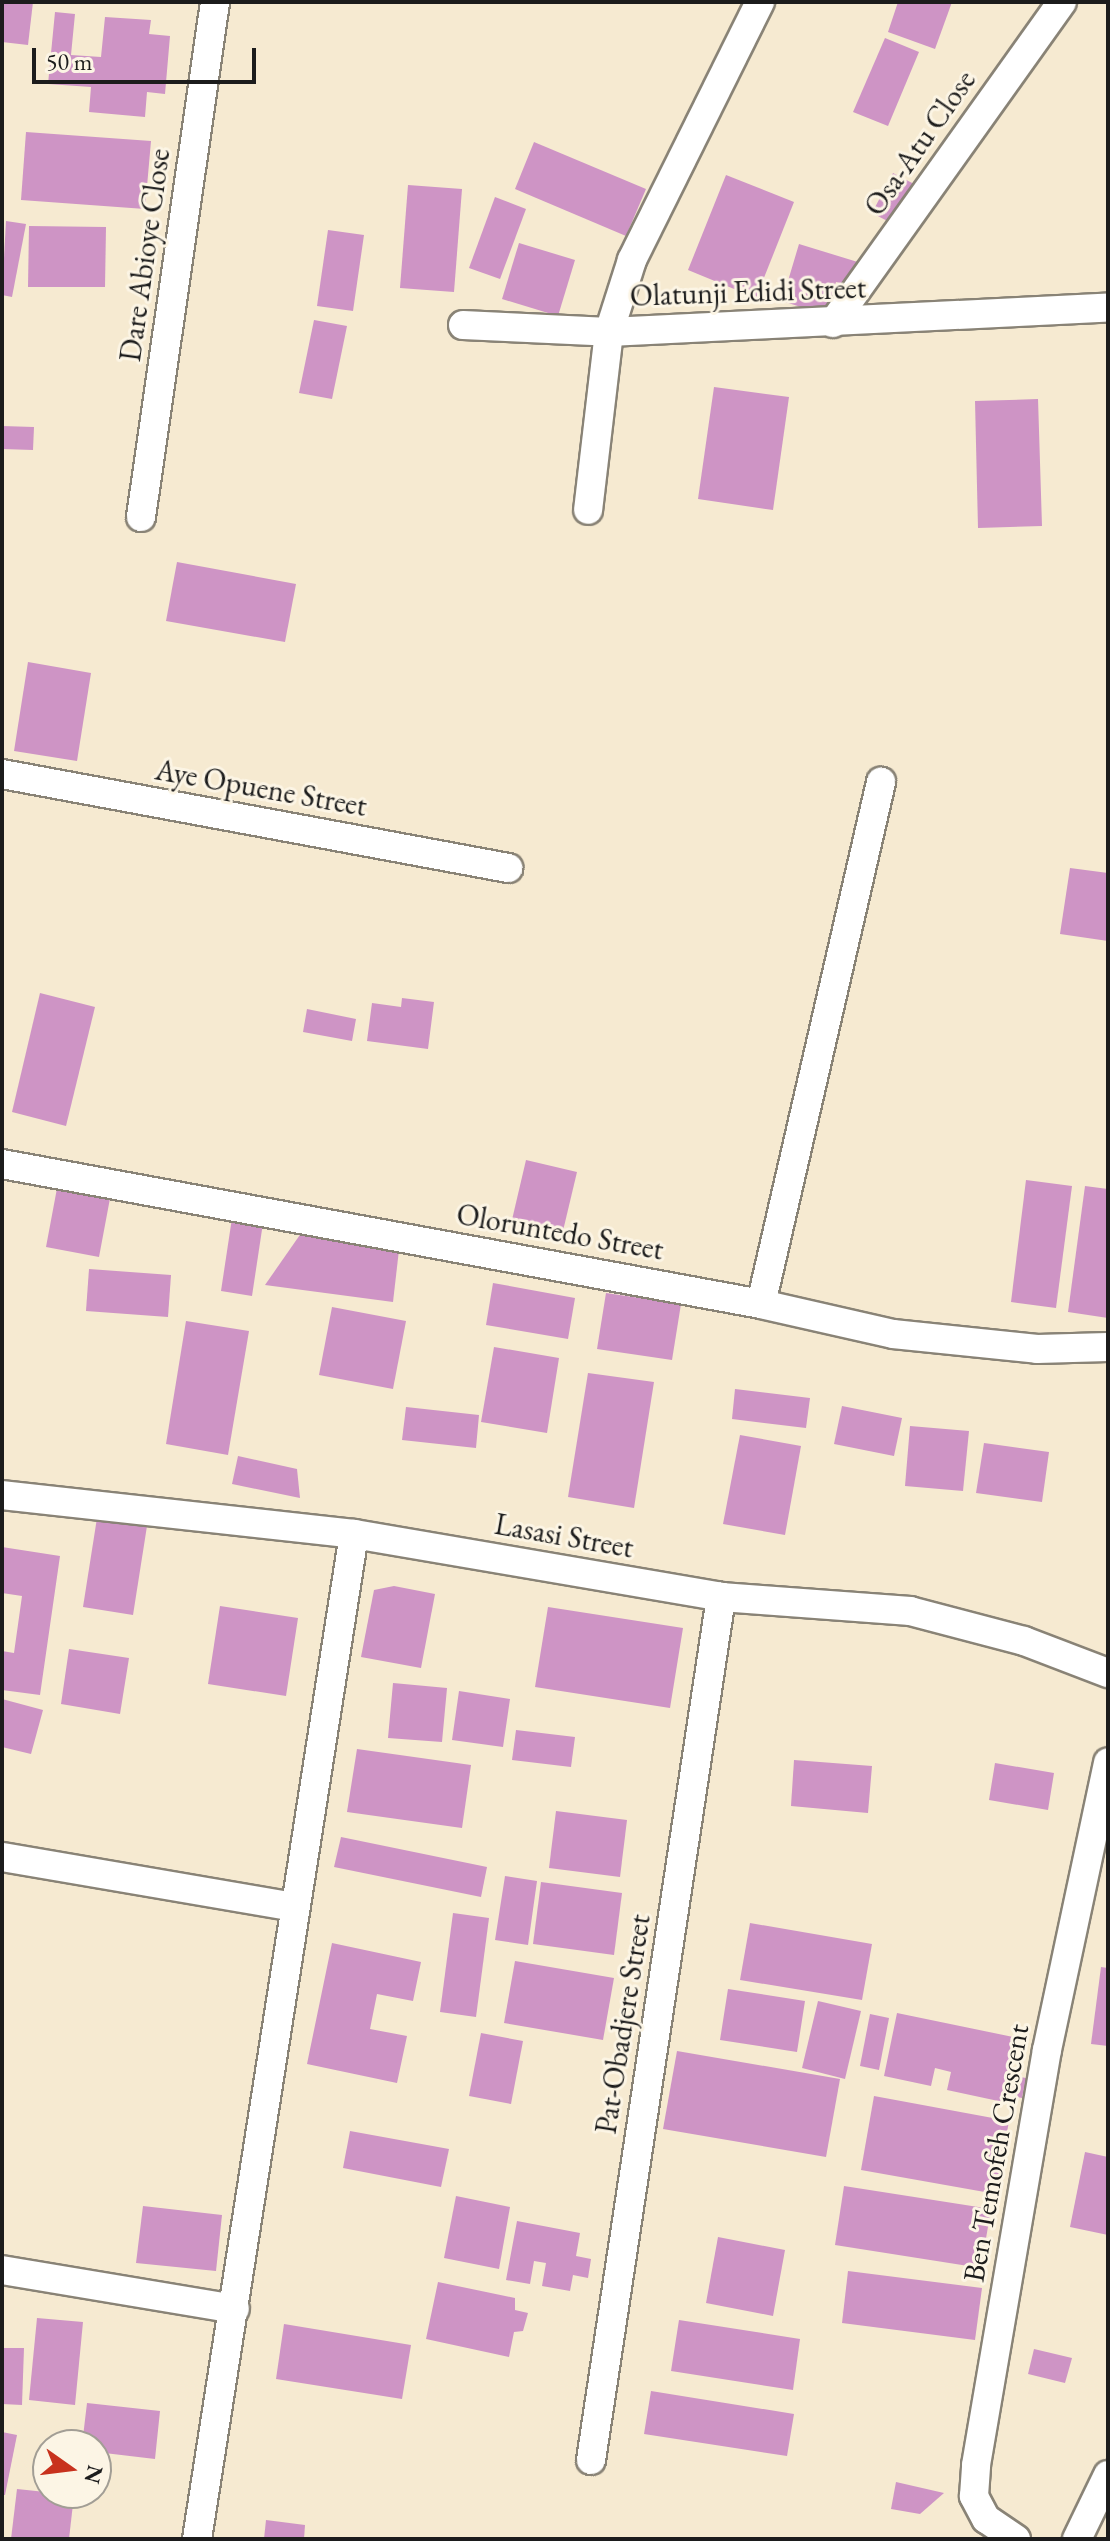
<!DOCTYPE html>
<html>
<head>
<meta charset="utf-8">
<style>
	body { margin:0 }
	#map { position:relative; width:1110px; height:2541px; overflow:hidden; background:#f6ead1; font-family:"EB Garamond",serif }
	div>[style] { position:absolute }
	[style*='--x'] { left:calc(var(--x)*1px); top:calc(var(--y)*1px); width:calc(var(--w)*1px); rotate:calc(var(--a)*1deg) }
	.building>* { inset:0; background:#ce94c5 }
	.roads { filter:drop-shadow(2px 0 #898376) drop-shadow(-2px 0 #898376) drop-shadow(0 2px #898376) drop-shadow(0 -2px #898376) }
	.minor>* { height:28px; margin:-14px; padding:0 14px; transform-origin:14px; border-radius:14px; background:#fff }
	span { translate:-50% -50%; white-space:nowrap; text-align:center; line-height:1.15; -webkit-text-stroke:6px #fcf5e5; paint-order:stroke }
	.street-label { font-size:30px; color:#1c1c1c }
	.frame { position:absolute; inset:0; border:4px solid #1c1c1c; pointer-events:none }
	.north { position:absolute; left:32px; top:2429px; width:80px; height:80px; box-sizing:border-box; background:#fcf5e5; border:2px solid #a29e95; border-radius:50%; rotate:104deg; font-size:22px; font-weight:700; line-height:32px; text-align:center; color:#1c1c1c }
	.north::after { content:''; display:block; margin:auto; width:28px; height:36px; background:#c8321e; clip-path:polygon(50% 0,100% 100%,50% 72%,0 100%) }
	.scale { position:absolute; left:32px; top:48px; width:224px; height:36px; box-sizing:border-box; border:4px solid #1c1c1c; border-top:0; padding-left:10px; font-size:24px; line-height:28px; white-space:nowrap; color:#1c1c1c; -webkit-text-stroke:6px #fcf5e5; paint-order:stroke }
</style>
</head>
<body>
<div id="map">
	<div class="building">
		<div style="clip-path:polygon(2px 2px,33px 2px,28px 45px,2px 42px)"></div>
		<div style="clip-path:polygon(898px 2px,952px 2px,935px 49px,888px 32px)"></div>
		<div style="clip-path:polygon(55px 12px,75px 14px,71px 55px,101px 57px,105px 17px,151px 20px,149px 34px,170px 36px,165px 94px,147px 92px,145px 117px,89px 112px,91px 87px,48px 84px)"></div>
		<div style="clip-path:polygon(885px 38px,919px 52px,888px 126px,853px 112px)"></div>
		<div style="clip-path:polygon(26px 132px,151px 141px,145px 209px,21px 200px)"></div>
		<div style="clip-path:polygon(534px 142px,646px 189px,626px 236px,515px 189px)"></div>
		<div style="clip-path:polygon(893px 173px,916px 185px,895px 225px,872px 213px)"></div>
		<div style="clip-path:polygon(726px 175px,794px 202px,756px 298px,688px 270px)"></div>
		<div style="clip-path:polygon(408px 185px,462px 189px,454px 292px,400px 288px)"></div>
		<div style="clip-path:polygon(495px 197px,526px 209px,500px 279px,469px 268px)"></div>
		<div style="clip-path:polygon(6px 221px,26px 224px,12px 297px,2px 295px)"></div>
		<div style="clip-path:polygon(29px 226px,106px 227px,105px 287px,28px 287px)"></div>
		<div style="clip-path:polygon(328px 230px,364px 235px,353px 311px,317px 306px)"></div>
		<div style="clip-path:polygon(519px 243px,575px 260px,558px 316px,502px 299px)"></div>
		<div style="clip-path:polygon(799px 244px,861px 263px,854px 287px,836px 282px,826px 315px,782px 301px)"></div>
		<div style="clip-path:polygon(314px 320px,347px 326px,332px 399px,299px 393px)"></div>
		<div style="clip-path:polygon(714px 387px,789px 397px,773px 510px,698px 499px)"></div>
		<div style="clip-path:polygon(1038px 399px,1042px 526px,978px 528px,975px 401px)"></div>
		<div style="clip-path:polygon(2px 426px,34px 427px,33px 450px,2px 449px)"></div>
		<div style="clip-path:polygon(177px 562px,296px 584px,285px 642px,166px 621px)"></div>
		<div style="clip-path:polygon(28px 662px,91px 673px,77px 761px,14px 751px)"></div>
		<div style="clip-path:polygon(1070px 868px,1108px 873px,1108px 941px,1060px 934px)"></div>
		<div style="clip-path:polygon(40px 993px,95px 1007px,66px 1126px,12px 1112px)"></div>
		<div style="clip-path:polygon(402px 998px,434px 1002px,428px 1049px,367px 1041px,372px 1003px,401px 1007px)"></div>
		<div style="clip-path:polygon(307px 1009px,356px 1019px,352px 1041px,303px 1032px)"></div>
		<div style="clip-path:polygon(526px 1160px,577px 1172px,562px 1235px,511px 1224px)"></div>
		<div style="clip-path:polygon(1026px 1180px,1072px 1186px,1056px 1308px,1011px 1302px)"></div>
		<div style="clip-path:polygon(58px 1183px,111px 1193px,99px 1257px,46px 1247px)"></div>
		<div style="clip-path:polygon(1085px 1186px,1108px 1189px,1108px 1318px,1068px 1312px)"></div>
		<div style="clip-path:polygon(232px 1218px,263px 1223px,252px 1296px,221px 1291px)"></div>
		<div style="clip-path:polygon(304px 1229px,400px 1241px,393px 1302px,265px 1285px)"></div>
		<div style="clip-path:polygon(89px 1269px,171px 1275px,168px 1317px,86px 1311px)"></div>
		<div style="clip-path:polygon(493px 1283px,575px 1298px,568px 1339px,486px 1325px)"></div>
		<div style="clip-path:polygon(606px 1293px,681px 1304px,672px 1360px,597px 1349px)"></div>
		<div style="clip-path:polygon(332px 1307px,406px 1321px,393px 1389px,319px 1375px)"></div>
		<div style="clip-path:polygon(186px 1321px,249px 1331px,228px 1455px,166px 1444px)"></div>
		<div style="clip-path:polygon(494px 1347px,559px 1358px,547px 1433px,481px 1422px)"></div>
		<div style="clip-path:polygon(588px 1373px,654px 1382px,634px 1508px,568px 1497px)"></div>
		<div style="clip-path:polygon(735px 1389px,810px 1398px,806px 1428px,732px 1419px)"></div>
		<div style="clip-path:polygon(842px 1406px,902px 1418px,894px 1456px,834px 1444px)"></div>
		<div style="clip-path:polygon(406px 1407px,479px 1415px,476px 1448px,402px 1440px)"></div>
		<div style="clip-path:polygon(910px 1426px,969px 1431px,963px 1491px,905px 1486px)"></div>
		<div style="clip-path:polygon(740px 1435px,801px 1446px,785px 1535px,723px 1524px)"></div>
		<div style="clip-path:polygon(984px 1443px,1049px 1452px,1042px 1502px,976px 1493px)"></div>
		<div style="clip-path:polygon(238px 1456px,297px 1469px,300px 1498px,232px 1484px)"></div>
		<div style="clip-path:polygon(97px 1518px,147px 1526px,133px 1615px,83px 1607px)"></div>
		<div style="clip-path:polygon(2px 1547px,60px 1556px,40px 1695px,2px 1690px,2px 1651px,14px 1653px,22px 1596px,2px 1593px)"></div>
		<div style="clip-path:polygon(394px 1586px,435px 1594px,421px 1668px,361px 1657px,374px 1590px)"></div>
		<div style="clip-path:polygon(220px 1606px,298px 1618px,286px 1696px,208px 1684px)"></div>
		<div style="clip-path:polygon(548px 1607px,683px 1628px,670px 1708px,535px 1687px)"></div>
		<div style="clip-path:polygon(69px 1649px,129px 1658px,120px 1714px,61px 1704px)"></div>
		<div style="clip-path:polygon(393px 1683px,447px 1688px,442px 1742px,388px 1738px)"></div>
		<div style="clip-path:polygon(459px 1691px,510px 1699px,503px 1747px,452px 1740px)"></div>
		<div style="clip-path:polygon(2px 1699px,43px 1710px,31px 1754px,2px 1747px)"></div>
		<div style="clip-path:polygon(516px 1730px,575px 1737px,571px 1767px,512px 1760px)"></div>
		<div style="clip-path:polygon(357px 1749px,471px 1765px,462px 1828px,347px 1812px)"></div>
		<div style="clip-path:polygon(794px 1760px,872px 1766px,868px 1813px,791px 1806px)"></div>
		<div style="clip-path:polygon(995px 1763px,1054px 1773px,1048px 1810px,989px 1800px)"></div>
		<div style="clip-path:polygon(556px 1811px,627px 1820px,620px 1877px,549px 1868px)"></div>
		<div style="clip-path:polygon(341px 1837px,487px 1867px,481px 1897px,334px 1867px)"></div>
		<div style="clip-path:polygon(505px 1876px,537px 1881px,528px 1945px,495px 1940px)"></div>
		<div style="clip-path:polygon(541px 1882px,622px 1893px,614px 1955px,533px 1944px)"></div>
		<div style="clip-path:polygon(453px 1913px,489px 1918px,476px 2017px,440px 2012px)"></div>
		<div style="clip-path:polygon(750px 1923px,872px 1944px,862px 2000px,740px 1980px)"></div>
		<div style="clip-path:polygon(332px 1943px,421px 1962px,413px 2001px,377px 1994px,370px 2029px,407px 2036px,397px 2083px,307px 2064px)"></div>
		<div style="clip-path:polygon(515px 1961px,614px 1978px,603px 2040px,504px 2023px)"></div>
		<div style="clip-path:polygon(1101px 1967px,1108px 1968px,1108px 2046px,1091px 2044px)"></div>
		<div style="clip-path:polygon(728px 1989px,805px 2001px,797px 2052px,720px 2040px)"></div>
		<div style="clip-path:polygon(818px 2001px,861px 2011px,845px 2079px,802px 2068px)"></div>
		<div style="clip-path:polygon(897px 2013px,1018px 2038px,1010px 2075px,1026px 2078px,1022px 2098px,1004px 2094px,1003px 2102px,947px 2090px,951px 2072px,935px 2068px,931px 2086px,884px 2076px)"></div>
		<div style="clip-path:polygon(870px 2014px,889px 2018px,879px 2070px,860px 2066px)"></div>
		<div style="clip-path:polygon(481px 2033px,523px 2041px,511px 2104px,469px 2096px)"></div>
		<div style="clip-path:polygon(677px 2051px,840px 2079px,826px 2157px,663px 2129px)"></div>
		<div style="clip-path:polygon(874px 2096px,1009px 2121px,996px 2194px,861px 2170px)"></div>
		<div style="clip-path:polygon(350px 2131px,449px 2149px,441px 2187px,343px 2168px)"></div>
		<div style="clip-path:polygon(1085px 2152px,1108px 2157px,1108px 2235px,1070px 2227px)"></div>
		<div style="clip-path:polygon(844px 2186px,991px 2209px,981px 2268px,835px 2245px)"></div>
		<div style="clip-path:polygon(456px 2196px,510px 2207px,499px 2269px,444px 2258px)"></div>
		<div style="clip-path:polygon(143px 2206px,222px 2215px,216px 2271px,136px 2263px)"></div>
		<div style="clip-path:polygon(517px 2221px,580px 2233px,576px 2256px,591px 2259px,588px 2278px,573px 2275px,570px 2291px,542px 2286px,546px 2263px,534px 2261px,530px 2284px,506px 2280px)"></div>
		<div style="clip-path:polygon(718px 2237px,785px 2250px,773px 2316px,706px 2303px)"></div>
		<div style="clip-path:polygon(848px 2271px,982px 2288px,975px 2340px,842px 2323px)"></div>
		<div style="clip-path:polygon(438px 2282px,515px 2298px,515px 2310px,528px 2313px,523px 2331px,514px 2332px,509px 2357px,426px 2339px)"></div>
		<div style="clip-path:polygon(37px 2318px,83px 2322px,75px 2405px,29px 2400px)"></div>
		<div style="clip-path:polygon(679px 2320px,800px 2339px,793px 2390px,671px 2371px)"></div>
		<div style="clip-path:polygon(284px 2324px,411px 2345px,402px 2399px,276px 2379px)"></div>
		<div style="clip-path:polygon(2px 2348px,24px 2348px,22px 2405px,2px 2404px)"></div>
		<div style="clip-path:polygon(1034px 2349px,1072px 2358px,1065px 2383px,1028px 2374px)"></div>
		<div style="clip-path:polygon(651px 2391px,794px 2414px,787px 2456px,644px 2434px)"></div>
		<div style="clip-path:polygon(87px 2403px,160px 2411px,155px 2459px,96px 2452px,96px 2445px,82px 2445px)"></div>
		<div style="clip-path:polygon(2px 2432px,17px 2435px,5px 2495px,2px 2495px)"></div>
		<div style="clip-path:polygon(896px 2482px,944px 2493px,920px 2514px,891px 2509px)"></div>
		<div style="clip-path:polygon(17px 2489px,74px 2495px,69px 2539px,11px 2539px)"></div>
		<div style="clip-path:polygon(266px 2520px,305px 2525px,304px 2539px,264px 2539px)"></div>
	</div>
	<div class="roads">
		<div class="minor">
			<div style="--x:760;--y:2;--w:288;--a:116.4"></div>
			<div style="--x:632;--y:260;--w:76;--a:107.7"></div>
			<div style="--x:609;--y:332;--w:500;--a:-2.8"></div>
			<div style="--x:833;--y:323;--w:394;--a:-54.5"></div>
			<div style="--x:463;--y:325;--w:146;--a:2.7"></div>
			<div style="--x:609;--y:332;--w:179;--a:96.7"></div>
			<div style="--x:141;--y:517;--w:520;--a:-81.82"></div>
			<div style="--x:2;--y:774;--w:515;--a:10.52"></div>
			<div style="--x:2;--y:1164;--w:772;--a:10.45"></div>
			<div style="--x:761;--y:1304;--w:135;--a:12.8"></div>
			<div style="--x:893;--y:1334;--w:145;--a:5.9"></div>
			<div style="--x:1037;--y:1349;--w:71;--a:-1.6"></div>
			<div style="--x:761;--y:1304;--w:536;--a:-77.05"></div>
			<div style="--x:2;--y:1495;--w:354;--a:6.3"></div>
			<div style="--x:354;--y:1534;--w:372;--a:9.7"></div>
			<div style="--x:721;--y:1597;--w:190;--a:4.2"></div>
			<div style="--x:910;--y:1611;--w:118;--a:14.7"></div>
			<div style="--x:1024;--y:1641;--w:90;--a:20.9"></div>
			<div style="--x:2;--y:1857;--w:296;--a:9.7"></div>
			<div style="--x:2;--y:2270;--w:236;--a:9.5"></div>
			<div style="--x:591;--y:2460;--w:873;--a:-81.43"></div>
			<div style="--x:197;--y:2539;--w:1017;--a:-81.12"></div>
			<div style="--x:1016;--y:2539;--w:36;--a:-146"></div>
			<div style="--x:986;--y:2519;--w:26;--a:-118"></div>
			<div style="--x:974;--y:2496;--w:31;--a:-86"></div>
			<div style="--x:976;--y:2465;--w:421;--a:-80.3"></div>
			<div style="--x:1047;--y:2050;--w:294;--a:-78"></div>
			<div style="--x:1077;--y:2539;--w:71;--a:-64.2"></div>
		</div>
	</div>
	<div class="street-label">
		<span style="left:920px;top:143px;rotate:-55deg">Osa-Atu Close</span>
		<span style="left:145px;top:255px;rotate:-82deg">Dare Abioye Close</span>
		<span style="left:748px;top:292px;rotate:-2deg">Olatunji Edidi Street</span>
		<span style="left:261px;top:788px;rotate:10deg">Aye Opuene Street</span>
		<span style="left:560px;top:1232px;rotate:10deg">Oloruntedo Street</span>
		<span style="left:564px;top:1536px;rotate:10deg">Lasasi Street</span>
		<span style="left:623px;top:2024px;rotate:-81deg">Pat-Obadjere Street</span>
		<span style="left:996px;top:2153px;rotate:-80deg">Ben Temofeh Crescent</span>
	</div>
	<div class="frame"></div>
	<div class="north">N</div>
	<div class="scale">50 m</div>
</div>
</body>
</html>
